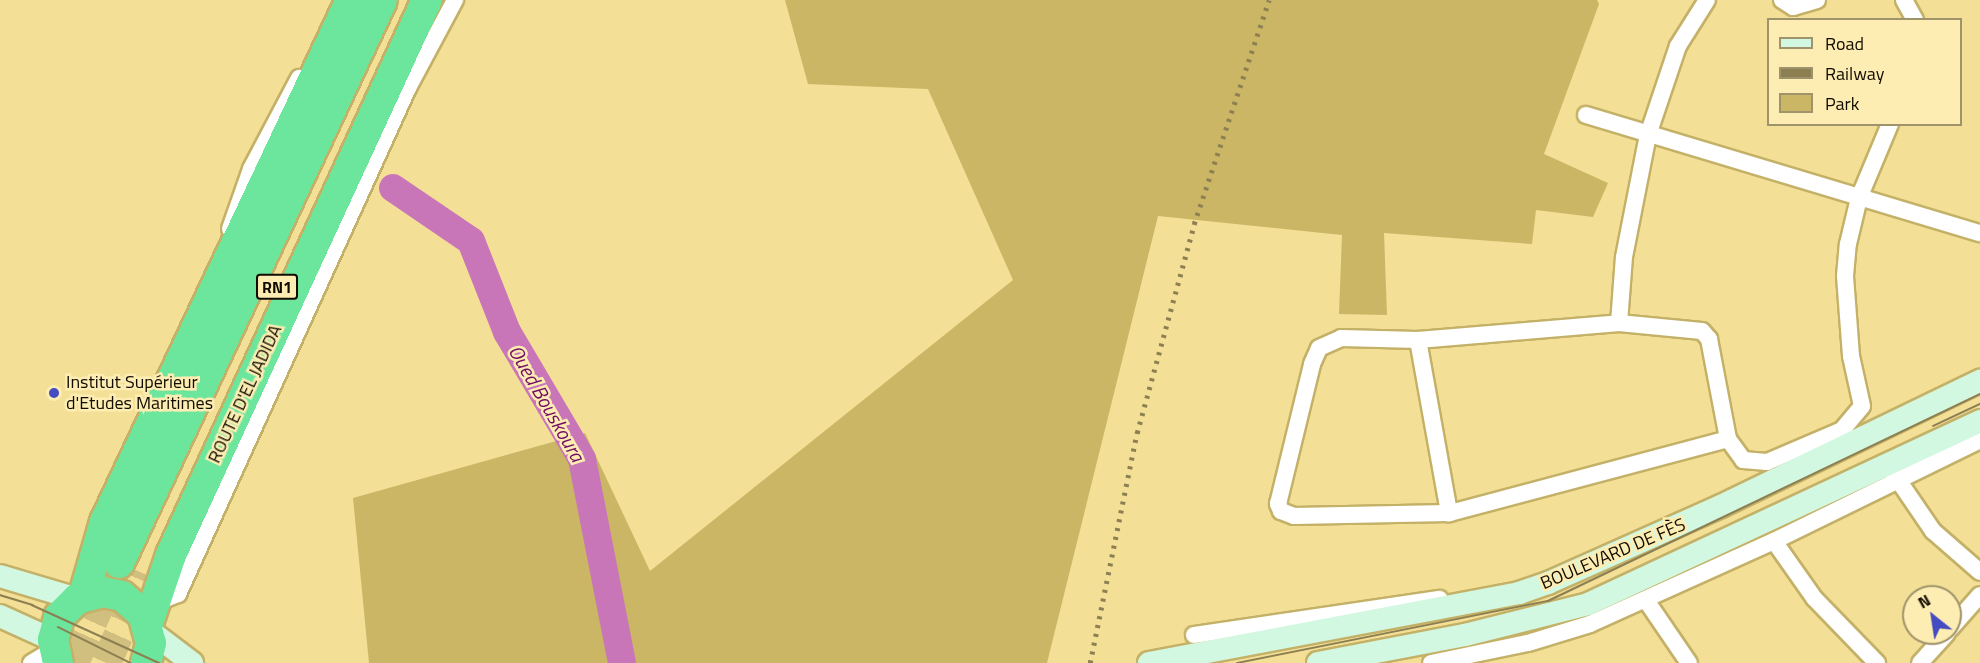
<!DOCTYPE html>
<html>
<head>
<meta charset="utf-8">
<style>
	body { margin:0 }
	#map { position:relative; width:1980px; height:663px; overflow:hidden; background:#f3df95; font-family:"Titillium Web",sans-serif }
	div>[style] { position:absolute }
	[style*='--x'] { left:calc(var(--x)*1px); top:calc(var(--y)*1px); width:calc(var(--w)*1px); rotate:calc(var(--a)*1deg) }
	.green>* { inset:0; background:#cbb665 }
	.river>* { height:28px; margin:-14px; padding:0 14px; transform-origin:14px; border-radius:14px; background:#c976b8 }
	.highway-tunnel>* { height:30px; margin-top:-15px; transform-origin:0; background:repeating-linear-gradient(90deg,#d1bf7f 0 30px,transparent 0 45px) }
	.roads { filter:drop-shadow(2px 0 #c4b168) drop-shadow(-2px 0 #c4b168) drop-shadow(0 2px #c4b168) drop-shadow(0 -2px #c4b168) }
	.street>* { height:16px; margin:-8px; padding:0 8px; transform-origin:8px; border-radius:8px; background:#fff }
	.secondary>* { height:22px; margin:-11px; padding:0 11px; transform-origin:11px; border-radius:11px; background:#d3f8e2 }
	.highway>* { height:30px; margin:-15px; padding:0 15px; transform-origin:15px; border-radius:15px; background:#6ce69d }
	.tram>* { height:1.5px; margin:-0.75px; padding:0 0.75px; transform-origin:0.75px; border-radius:0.75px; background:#8c7f51 }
	.rail>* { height:4.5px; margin-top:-2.25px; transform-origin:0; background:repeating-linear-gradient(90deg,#8c7f51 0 3px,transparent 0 9px) }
	.dots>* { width:16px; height:16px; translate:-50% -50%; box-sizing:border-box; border:3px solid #fdedb2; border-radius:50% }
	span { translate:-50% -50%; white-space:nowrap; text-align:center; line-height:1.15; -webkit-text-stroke:5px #fdedb2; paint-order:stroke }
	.shield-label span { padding:2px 4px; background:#fdedb2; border:2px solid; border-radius:4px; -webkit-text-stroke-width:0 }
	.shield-label { font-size:16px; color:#110c00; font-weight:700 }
	.poi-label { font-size:18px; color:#110c00 }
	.left { translate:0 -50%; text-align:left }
	.street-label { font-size:18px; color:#110c00 }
	.water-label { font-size:20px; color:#740d66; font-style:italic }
	.legend { position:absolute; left:1767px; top:18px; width:195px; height:108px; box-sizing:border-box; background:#fdedb2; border:2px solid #9f936b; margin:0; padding:8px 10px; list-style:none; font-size:18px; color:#110c00 }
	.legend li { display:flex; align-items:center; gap:12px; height:30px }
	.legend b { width:30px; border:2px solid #9f936b }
	.north { position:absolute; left:1902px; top:585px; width:60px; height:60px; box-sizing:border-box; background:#fdedb2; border:2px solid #9f936b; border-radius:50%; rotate:330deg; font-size:16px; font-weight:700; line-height:24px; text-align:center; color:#110c00 }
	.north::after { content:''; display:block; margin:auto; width:21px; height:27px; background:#454bc0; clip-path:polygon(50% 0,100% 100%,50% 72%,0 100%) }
</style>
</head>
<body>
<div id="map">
	<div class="green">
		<div style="clip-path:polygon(785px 0,1597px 0,1599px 4px,1544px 154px,1608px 183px,1593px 217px,1536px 210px,1532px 244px,1384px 233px,1387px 315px,1339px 314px,1342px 235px,1158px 216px,1047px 663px,369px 663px,353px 498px,585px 433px,650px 571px,1013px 280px,928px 89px,808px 84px)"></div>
	</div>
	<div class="river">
		<div style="--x:393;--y:188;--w:94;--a:34.2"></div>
		<div style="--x:471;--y:241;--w:98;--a:68.4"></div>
		<div style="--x:507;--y:332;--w:147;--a:59.4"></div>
		<div style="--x:582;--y:459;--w:208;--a:78.9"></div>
	</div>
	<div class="highway-tunnel">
		<div style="--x:74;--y:663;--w:101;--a:-66"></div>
		<div style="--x:106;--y:663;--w:97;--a:-65.6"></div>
	</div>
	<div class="roads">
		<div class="street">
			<div style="--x:1782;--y:0;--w:13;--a:32"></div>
			<div style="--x:1793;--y:7;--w:25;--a:-16"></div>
			<div style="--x:1904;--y:0;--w:23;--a:61"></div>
			<div style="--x:1586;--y:115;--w:411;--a:16.7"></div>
			<div style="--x:230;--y:229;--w:64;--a:-70.7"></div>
			<div style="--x:251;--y:169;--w:103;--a:-62.2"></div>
			<div style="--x:1619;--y:323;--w:66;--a:-85.7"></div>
			<div style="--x:1624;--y:257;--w:124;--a:-78.9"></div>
			<div style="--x:1648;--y:135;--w:94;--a:-71.4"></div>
			<div style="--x:1678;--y:46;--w:54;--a:-57.8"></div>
			<div style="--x:1418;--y:340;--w:176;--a:79.8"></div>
			<div style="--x:1728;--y:439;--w:289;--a:165.1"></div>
			<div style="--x:1449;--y:513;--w:155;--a:178.9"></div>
			<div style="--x:1294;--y:516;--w:14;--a:-159"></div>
			<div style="--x:1281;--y:511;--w:8;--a:-113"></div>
			<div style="--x:1278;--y:504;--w:144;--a:-76.3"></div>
			<div style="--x:1312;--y:364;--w:17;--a:-66"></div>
			<div style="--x:1319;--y:348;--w:24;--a:-24"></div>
			<div style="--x:1341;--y:338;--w:77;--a:1.5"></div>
			<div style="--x:1418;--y:340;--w:202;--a:-4.8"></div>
			<div style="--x:1619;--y:323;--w:83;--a:5.5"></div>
			<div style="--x:1702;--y:331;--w:11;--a:49"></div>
			<div style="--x:1709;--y:339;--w:102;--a:79.2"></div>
			<div style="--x:1728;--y:439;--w:26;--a:54"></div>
			<div style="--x:1743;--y:460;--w:24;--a:5"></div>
			<div style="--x:1767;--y:462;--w:82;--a:-23.1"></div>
			<div style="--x:1842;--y:430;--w:31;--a:-50"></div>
			<div style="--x:1862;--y:406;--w:51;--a:-102.4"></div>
			<div style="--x:1851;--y:356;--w:80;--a:-94.3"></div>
			<div style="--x:1845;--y:276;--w:32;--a:-85"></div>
			<div style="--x:1848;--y:244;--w:47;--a:-76.6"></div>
			<div style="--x:1859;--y:198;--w:80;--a:-67.3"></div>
			<div style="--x:1892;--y:471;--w:73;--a:55.7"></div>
			<div style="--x:1933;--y:531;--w:62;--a:41.1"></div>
			<div style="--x:1774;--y:541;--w:70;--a:54.9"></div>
			<div style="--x:1814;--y:598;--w:91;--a:45.9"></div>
			<div style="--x:1646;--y:600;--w:76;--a:55.7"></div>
			<div style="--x:153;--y:604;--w:27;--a:-22"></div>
			<div style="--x:178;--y:594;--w:556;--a:-65.56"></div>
			<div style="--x:408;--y:88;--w:100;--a:-61.9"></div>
			<div style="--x:1950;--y:629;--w:45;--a:-48.6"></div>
			<div style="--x:1194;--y:635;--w:248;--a:-8.4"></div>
			<div style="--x:31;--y:663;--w:26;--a:-31"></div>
			<div style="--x:1431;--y:663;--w:99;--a:-11.7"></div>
			<div style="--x:1528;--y:643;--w:65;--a:-17"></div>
			<div style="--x:1590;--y:624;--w:202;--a:-24.3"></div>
			<div style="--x:1774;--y:541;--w:229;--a:-26.1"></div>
			<div style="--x:1920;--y:663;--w:40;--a:-48"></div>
		</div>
		<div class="secondary">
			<div style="--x:0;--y:576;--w:80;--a:16.6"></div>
			<div style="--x:0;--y:616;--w:58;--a:24.4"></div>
			<div style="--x:150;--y:631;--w:53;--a:37.3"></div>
			<div style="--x:1149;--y:663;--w:377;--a:-10.7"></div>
			<div style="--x:1519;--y:593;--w:31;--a:-19"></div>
			<div style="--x:1548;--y:583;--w:189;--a:-24"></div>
			<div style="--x:1721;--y:506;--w:288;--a:-25.8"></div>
			<div style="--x:1318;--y:663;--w:150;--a:-10.8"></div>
			<div style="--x:1465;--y:635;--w:127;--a:-14.1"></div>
			<div style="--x:1588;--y:604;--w:433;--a:-25"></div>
		</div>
		<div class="highway">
			<div style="--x:119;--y:563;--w:621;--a:-64.96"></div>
			<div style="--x:84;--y:595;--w:76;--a:-74"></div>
			<div style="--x:105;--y:522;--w:577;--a:-64.77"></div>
			<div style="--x:148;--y:623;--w:72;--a:-71.3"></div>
			<div style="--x:171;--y:555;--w:611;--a:-65.24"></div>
			<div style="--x:58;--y:663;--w:24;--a:-102"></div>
			<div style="--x:53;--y:640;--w:24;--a:-75"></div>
			<div style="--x:59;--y:617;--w:25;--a:-45"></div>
			<div style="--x:77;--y:599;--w:27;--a:-15"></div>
			<div style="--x:103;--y:592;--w:19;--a:12"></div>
			<div style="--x:122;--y:596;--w:28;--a:41"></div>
			<div style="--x:143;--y:614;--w:30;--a:75"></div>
			<div style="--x:151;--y:643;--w:21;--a:104"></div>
		</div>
	</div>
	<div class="tram">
		<div style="--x:1933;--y:426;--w:52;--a:-25.1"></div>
		<div style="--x:0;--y:595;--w:34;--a:17"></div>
		<div style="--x:32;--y:605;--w:140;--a:24.5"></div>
		<div style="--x:58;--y:627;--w:81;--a:26.3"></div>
		<div style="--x:1237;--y:663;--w:317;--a:-11.3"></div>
		<div style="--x:1548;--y:601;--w:479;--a:-25.6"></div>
	</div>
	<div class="rail">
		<div style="--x:1090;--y:663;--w:235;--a:-78.5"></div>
		<div style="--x:1137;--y:433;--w:217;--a:-74.7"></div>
		<div style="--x:1194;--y:224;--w:236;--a:-71.5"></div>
	</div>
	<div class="dots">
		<div style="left:54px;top:393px;background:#454bc0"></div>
	</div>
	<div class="shield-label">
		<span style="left:277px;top:287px">RN1</span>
	</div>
	<div class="poi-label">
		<span class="left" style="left:66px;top:393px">Institut Supérieur<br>d'Etudes Maritimes</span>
	</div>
	<div class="street-label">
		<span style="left:245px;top:394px;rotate:-65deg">ROUTE D'EL JADIDA</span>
		<span style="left:1613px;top:554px;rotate:-23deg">BOULEVARD DE FÈS</span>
	</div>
	<div class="water-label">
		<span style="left:547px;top:403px;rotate:60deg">Oued Bouskoura</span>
	</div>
	<ul class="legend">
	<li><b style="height:8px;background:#d3f8e2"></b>Road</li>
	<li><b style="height:8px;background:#8c7f51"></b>Railway</li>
	<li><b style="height:16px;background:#cbb665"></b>Park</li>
	</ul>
	<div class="north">N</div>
</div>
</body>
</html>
